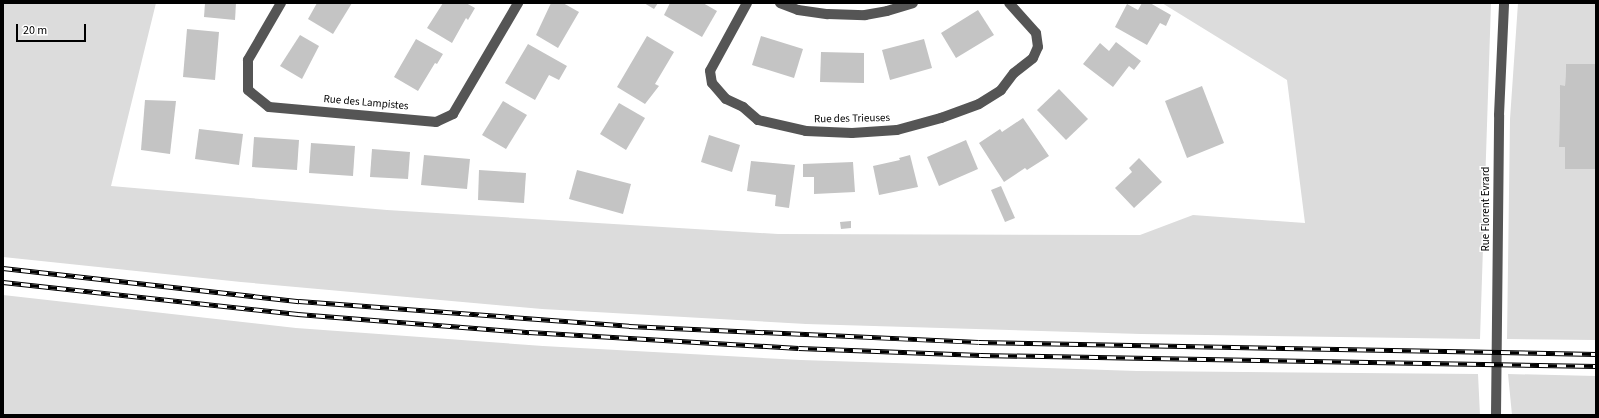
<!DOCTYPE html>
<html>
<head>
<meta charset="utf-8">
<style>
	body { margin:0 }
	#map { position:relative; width:1599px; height:418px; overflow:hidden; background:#fff; font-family:"Source Sans 3",sans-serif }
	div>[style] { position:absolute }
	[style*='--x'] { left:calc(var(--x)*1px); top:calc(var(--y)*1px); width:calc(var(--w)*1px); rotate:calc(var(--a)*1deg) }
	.green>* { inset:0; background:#dcdcdc }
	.building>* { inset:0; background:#c4c4c4 }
	.minor>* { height:10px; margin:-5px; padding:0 5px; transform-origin:5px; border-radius:5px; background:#555 }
	.rail>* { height:4.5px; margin-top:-2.25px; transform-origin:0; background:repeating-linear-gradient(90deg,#fff 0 9px,#000 0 18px); box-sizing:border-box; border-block:1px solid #000 }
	span { translate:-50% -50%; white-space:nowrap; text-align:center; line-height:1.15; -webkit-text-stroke:3px #fff; paint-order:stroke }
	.street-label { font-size:11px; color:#000 }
	.frame { position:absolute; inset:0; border:4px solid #000; pointer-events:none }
	.scale { position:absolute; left:16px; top:24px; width:70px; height:18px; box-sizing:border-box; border:2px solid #000; border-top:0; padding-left:5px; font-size:12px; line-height:14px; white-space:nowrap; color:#000; -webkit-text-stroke:3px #fff; paint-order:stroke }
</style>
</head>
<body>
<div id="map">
	<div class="green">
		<div style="clip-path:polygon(3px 3px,156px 3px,111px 186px,387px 210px,778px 234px,1140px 235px,1193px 215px,1305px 223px,1287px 80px,1162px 3px,1491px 3px,1480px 339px,1141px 334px,806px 324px,542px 309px,241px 282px,3px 257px)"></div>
		<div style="clip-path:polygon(1518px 3px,1596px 3px,1596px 64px,1566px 64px,1565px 86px,1560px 86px,1559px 147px,1565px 147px,1565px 169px,1596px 169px,1596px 340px,1507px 339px,1510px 119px)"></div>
		<div style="clip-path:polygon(3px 295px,296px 328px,543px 346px,801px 360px,1137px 371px,1478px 374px,1480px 415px,3px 415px)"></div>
		<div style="clip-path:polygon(1508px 374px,1596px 376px,1596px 415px,1512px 415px)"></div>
	</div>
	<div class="building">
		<div style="clip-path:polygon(205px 3px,236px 3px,235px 20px,204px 17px)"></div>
		<div style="clip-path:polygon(317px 3px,352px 3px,333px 34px,308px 19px)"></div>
		<div style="clip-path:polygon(443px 3px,466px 3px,475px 8px,468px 20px,466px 18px,452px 43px,427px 28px)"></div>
		<div style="clip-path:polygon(551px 3px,563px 3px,579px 12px,558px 48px,536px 35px)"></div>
		<div style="clip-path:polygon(644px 3px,658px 3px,654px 9px)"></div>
		<div style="clip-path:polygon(670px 3px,703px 3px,717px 11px,702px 37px,664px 15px)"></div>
		<div style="clip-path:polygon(1142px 3px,1150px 3px,1171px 15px,1166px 26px,1160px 23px,1147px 45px,1115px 27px,1127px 4px,1138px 10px)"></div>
		<div style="clip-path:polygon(978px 10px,994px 35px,956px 58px,941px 33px)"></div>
		<div style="clip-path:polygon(187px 29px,219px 32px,215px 80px,183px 77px)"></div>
		<div style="clip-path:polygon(300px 35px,319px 46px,302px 79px,280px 66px)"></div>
		<div style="clip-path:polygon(647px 36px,674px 52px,655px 84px,659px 86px,645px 104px,617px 87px)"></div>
		<div style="clip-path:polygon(761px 36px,803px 49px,794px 78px,752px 65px)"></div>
		<div style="clip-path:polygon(416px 39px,443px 54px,437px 64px,435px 63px,418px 91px,394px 77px)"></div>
		<div style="clip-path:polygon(924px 39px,932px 68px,890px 80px,882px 50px)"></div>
		<div style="clip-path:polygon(1116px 42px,1141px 61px,1134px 70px,1129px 66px,1113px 87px,1083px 64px,1100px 43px,1109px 51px)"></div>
		<div style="clip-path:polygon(528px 44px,567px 66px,559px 80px,549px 75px,535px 100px,505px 83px)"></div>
		<div style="clip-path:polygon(821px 52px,864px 53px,864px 83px,820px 82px)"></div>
		<div style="clip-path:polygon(1566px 64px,1596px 64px,1596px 169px,1565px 169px,1565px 147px,1559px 147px,1560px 85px,1565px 86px)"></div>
		<div style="clip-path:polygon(1202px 86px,1224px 143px,1187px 158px,1165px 101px)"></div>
		<div style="clip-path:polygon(1059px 89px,1088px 119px,1066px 140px,1037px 110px)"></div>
		<div style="clip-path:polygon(145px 100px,176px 101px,170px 154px,141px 150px)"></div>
		<div style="clip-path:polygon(503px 101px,527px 115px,506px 149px,482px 135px)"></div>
		<div style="clip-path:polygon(619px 103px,645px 118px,626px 150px,600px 134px)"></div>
		<div style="clip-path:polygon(1023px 118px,1049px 156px,1027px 170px,1025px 168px,1004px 182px,979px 143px,1000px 129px,1002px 132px)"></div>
		<div style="clip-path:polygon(199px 129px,243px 134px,239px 165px,195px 159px)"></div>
		<div style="clip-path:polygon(709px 135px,740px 145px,732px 172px,701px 162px)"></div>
		<div style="clip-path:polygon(254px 137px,299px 140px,297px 170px,252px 167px)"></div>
		<div style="clip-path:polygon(966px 140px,978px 169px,939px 186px,927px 157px)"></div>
		<div style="clip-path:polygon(311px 143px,355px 146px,353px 176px,309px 173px)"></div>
		<div style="clip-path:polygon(372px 149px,410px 152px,408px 179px,370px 177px)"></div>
		<div style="clip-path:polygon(424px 155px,470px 159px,467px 189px,421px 185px)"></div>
		<div style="clip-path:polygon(910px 155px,918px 187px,879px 195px,873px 166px,900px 160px,899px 158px)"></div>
		<div style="clip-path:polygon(1139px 158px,1162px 182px,1134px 208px,1115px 188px,1132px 172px,1129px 168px)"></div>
		<div style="clip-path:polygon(751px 161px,795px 165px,789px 208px,775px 206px,776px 195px,747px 191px)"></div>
		<div style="clip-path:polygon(853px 162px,855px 192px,814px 194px,814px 177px,803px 177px,803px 164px)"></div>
		<div style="clip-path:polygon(479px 170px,526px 173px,524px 203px,478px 200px)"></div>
		<div style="clip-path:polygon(577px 170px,631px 184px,623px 214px,569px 199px)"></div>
		<div style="clip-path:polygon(1001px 186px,1015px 218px,1005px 222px,991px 190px)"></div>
		<div style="clip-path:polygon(851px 221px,851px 228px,841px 229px,840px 222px)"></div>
	</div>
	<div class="minor">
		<div style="--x:281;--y:3;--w:66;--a:120.1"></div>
		<div style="--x:248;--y:60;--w:30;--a:90"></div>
		<div style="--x:248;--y:90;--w:27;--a:39"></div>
		<div style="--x:269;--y:107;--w:168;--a:5.1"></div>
		<div style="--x:436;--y:122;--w:19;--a:-25"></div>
		<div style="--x:453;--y:114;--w:129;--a:-59.6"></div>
		<div style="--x:747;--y:3;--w:77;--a:118.6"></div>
		<div style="--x:710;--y:71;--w:12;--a:81"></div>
		<div style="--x:712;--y:83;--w:21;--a:49"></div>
		<div style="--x:726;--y:99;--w:19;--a:25"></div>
		<div style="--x:743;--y:107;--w:20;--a:41"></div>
		<div style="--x:758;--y:120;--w:49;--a:12.9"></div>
		<div style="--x:806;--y:131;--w:46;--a:2.5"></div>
		<div style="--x:852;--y:133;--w:45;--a:-3.8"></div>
		<div style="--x:897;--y:130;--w:46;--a:-15.3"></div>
		<div style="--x:941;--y:118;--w:40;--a:-20.2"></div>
		<div style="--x:979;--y:104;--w:26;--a:-32"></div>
		<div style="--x:1001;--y:90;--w:21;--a:-53"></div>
		<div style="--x:1014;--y:73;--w:24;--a:-38"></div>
		<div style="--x:1033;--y:58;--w:12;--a:-66"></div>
		<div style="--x:1038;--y:47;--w:14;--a:-98"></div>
		<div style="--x:1036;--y:33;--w:40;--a:-132"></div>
		<div style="--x:780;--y:3;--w:19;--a:21"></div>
		<div style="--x:798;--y:10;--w:30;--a:8"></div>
		<div style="--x:828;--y:14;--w:37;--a:2"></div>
		<div style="--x:865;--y:15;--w:22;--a:-10"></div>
		<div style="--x:887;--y:11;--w:27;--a:-17"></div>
		<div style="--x:1496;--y:415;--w:300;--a:-89.4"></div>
		<div style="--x:1499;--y:115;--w:112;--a:-87.4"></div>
	</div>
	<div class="rail">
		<div style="--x:3;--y:268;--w:298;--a:6.4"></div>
		<div style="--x:299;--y:301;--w:331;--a:4.3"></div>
		<div style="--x:629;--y:326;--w:350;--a:2.6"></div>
		<div style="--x:979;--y:342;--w:617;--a:1.11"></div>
		<div style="--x:3;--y:282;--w:297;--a:6.2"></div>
		<div style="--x:298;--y:314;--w:232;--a:4.5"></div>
		<div style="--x:529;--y:332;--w:270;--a:3.4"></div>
		<div style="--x:799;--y:348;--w:182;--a:2.2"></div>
		<div style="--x:981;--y:355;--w:615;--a:1.02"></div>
	</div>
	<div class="street-label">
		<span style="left:366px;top:103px;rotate:5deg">Rue des Lampistes</span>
		<span style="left:852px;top:119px;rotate:-1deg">Rue des Trieuses</span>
		<span style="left:1486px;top:209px;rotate:-90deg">Rue Florent Evrard</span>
	</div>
	<div class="frame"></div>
	<div class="scale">20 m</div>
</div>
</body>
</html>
